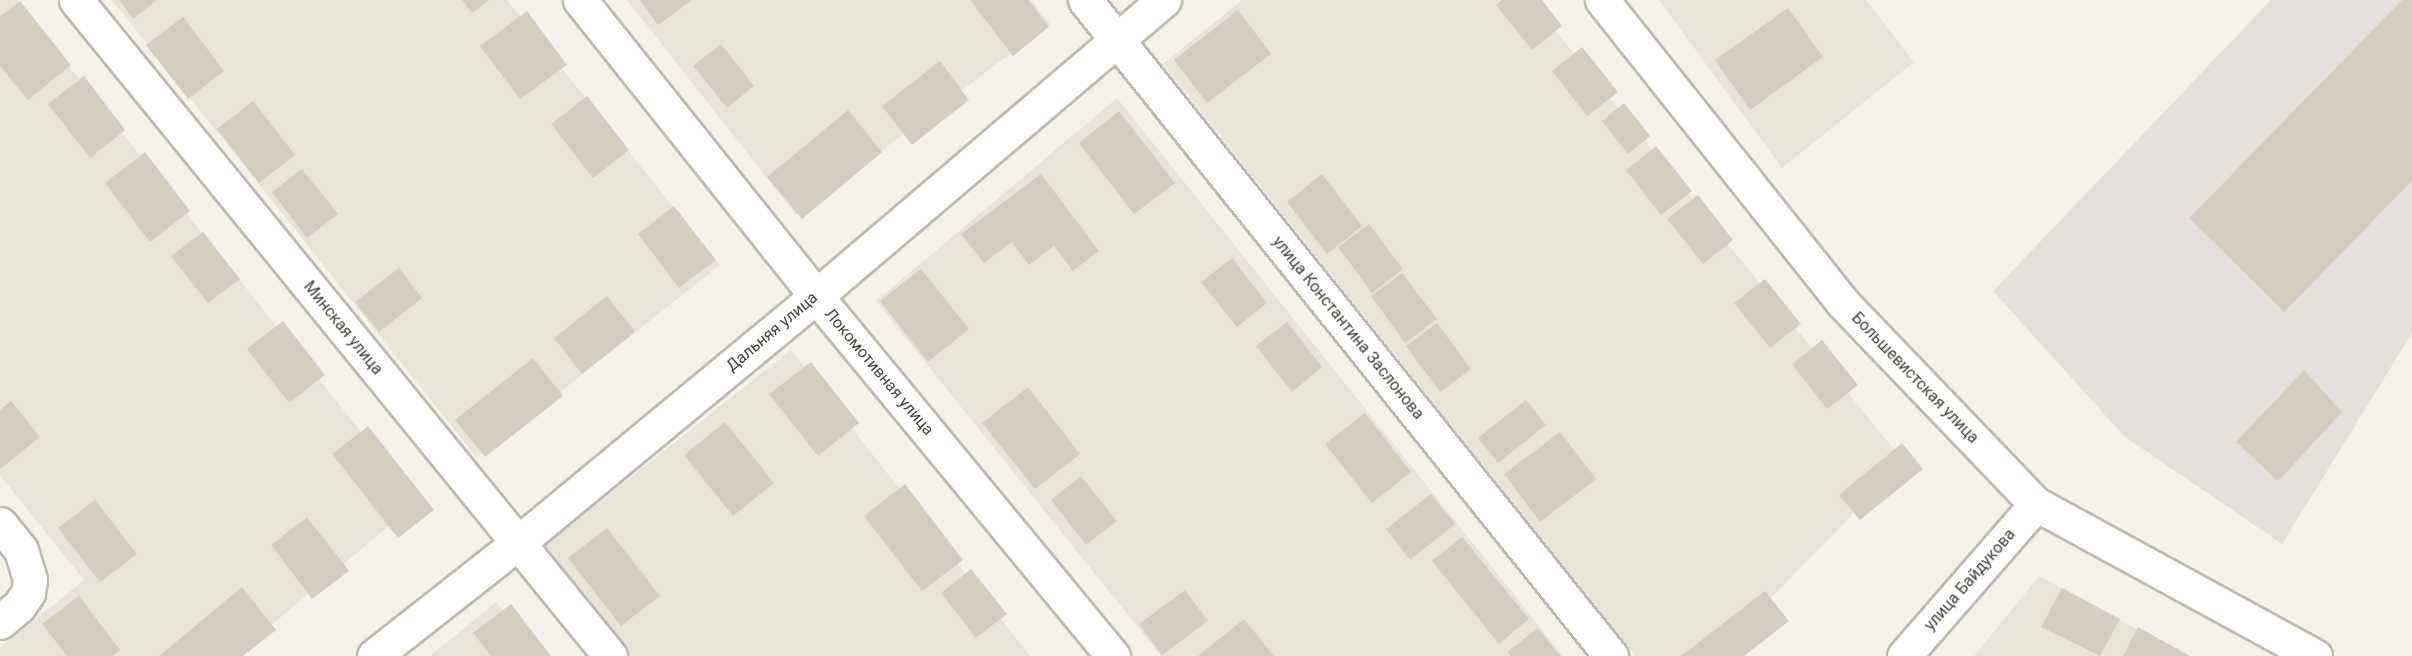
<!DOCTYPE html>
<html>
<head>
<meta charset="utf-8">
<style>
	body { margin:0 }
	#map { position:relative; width:2412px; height:656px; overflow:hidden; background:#f3f1ea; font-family:Roboto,sans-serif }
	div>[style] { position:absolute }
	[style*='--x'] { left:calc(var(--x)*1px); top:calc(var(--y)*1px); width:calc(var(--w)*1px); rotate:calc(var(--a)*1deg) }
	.residential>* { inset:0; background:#e7e3d9 }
	.industrial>* { inset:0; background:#e3e0db }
	.building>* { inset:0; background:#d4cec1 }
	.roads { filter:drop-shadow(2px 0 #beb9ad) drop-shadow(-2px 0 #beb9ad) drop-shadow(0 2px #beb9ad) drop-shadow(0 -2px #beb9ad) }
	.minor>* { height:33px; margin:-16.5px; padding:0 16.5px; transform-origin:16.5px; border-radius:16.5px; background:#fff }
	span { translate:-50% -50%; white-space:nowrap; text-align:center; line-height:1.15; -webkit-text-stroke:6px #fff; paint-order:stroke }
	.street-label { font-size:16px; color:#474239 }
</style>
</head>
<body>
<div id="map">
	<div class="residential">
		<div style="clip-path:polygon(0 0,16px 0,417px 502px,235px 656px,0 656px,0 648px,84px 580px,0 475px)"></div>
		<div style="clip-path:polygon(112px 0,507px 0,720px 265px,477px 458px)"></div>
		<div style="clip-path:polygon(627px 0,1031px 0,1050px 24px,796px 215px)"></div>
		<div style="clip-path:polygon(1242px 0,1531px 0,1904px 462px,1714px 656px,1636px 656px,1163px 64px)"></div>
		<div style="clip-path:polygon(1659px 0,1866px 0,1914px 62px,1782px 168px)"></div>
		<div style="clip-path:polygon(1117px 98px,1563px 656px,1161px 656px,876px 301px)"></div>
		<div style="clip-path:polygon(791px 350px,1030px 656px,627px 656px,539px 550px)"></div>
		<div style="clip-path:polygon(2039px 576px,2186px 656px,1974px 656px)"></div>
		<div style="clip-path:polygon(496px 602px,540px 656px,430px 656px)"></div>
	</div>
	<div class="industrial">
		<div style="clip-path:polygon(2271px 0,2412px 0,2412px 333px,2282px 544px,2124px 436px,1993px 291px)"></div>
	</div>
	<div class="building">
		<div style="clip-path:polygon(119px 0,157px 0,133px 19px)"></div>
		<div style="clip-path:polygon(462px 0,489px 0,472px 13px)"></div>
		<div style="clip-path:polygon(640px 0,692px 0,658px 25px)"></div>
		<div style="clip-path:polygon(970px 0,1028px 0,1049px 27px,1013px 56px)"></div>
		<div style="clip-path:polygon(1502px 0,1542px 0,1562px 26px,1532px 50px,1496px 5px)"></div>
		<div style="clip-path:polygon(2402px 0,2412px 0,2412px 181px,2284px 312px,2189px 218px)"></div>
		<div style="clip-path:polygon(20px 1px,71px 65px,28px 100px,0 66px,0 17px)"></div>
		<div style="clip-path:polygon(1788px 8px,1823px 57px,1750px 110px,1715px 60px)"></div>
		<div style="clip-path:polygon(1238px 10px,1271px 54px,1207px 103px,1174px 60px)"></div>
		<div style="clip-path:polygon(527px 11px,567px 65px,520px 99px,480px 46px)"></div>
		<div style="clip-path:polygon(183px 17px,224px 71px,188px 99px,146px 45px)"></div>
		<div style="clip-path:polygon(721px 44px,754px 86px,727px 108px,693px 66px)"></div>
		<div style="clip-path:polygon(1582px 47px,1618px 92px,1587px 116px,1552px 71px)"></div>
		<div style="clip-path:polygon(940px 61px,969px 100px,912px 145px,882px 106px)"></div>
		<div style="clip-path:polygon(84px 76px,125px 130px,90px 158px,48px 104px)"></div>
		<div style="clip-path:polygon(587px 96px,629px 150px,593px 178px,551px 124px)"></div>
		<div style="clip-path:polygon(253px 101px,295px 155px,259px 183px,217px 129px)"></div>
		<div style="clip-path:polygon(1624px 103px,1650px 136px,1628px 154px,1602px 121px)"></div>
		<div style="clip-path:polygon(848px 110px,882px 152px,802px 219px,767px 177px)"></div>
		<div style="clip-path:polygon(1119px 111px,1175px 183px,1134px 214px,1079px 143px)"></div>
		<div style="clip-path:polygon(1656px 146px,1692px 191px,1661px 215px,1626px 170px)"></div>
		<div style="clip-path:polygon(145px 152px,190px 211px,150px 242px,105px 183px)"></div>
		<div style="clip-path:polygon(302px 169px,338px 214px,307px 238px,272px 192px)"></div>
		<div style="clip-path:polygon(1041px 174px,1099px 251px,1073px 271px,1054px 246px,1029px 265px,1012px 242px,984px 263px,961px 234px)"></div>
		<div style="clip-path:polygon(1322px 174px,1362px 226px,1327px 254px,1287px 202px)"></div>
		<div style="clip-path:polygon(1698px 195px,1733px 240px,1703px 264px,1667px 219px)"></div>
		<div style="clip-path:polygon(674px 206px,716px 260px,679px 288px,638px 234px)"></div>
		<div style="clip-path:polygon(1369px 224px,1403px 269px,1372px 293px,1338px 247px)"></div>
		<div style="clip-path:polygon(203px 232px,240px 279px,208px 303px,171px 256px)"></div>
		<div style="clip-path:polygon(1232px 258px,1267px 303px,1237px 327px,1201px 282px)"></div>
		<div style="clip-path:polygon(399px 268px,422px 298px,379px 332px,355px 302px)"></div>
		<div style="clip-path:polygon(921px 269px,969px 329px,928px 362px,880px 301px)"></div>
		<div style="clip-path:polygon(1402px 273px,1437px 319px,1405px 343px,1371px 296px)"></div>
		<div style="clip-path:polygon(1765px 279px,1801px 324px,1770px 348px,1734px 303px)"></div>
		<div style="clip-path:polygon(607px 296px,635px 332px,582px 374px,554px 338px)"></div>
		<div style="clip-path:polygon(283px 321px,325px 375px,289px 403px,247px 349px)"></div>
		<div style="clip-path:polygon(1287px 322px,1322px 367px,1292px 392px,1256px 346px)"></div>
		<div style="clip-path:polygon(1437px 323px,1471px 369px,1440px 392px,1406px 346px)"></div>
		<div style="clip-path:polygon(1822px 340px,1858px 385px,1827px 409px,1792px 364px)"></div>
		<div style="clip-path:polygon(533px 358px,563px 396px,485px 457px,455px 420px)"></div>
		<div style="clip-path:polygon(811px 362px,859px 423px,818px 456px,769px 394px)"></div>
		<div style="clip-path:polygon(2304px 370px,2342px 412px,2278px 481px,2236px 442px)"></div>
		<div style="clip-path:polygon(1028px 387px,1080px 454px,1035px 489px,982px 423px)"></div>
		<div style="clip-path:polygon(1526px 400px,1546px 425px,1498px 463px,1478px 438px)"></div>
		<div style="clip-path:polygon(11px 401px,40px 437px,0 469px,0 410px)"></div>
		<div style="clip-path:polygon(1365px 413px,1411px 472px,1372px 503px,1325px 444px)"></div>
		<div style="clip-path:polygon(725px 422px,774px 483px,733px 516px,684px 455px)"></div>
		<div style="clip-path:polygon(368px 426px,434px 510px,398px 538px,332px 454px)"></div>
		<div style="clip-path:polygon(1560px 432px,1596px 479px,1540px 522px,1504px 474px)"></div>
		<div style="clip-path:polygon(1902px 443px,1923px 469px,1860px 520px,1839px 495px)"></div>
		<div style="clip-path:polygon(1081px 476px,1117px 521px,1086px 545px,1051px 500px)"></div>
		<div style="clip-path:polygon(905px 484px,963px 560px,922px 591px,864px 516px)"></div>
		<div style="clip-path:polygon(1431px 494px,1455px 524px,1410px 560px,1386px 529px)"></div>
		<div style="clip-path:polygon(95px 500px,137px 554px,100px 582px,58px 528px)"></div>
		<div style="clip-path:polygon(307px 517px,349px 571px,312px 599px,271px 545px)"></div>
		<div style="clip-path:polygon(607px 528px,660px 596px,621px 626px,568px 558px)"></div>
		<div style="clip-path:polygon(1462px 537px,1529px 619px,1499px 644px,1432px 561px)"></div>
		<div style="clip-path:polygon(971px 569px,1007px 614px,976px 638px,941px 593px)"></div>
		<div style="clip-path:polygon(242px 587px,276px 630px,243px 656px,159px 656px)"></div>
		<div style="clip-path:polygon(2062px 588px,2120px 619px,2100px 656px,2041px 627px)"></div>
		<div style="clip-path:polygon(1185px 590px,1208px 621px,1162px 655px,1139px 624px)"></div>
		<div style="clip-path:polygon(1765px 591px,1789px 621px,1744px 656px,1681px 656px)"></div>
		<div style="clip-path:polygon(79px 596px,120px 650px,112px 656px,67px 656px,42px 624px)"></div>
		<div style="clip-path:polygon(511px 604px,551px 656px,491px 656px,473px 633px)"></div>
		<div style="clip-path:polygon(1244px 619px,1274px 656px,1198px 656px)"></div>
		<div style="clip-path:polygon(2138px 627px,2190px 656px,2123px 656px)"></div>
		<div style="clip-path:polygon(1538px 628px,1560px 656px,1511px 656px,1507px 652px)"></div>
	</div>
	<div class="roads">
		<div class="minor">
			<div style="--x:76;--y:0;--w:846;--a:50.85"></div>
			<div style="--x:580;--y:0;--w:379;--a:51.4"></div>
			<div style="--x:816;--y:296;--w:467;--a:50.5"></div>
			<div style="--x:1085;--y:0;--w:841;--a:51.28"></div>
			<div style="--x:1602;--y:0;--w:386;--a:51.5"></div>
			<div style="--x:1842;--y:302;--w:280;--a:46.2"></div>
			<div style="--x:2036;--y:504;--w:318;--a:28.6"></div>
			<div style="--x:0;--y:524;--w:33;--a:51"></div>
			<div style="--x:21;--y:550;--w:31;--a:73"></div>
			<div style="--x:30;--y:580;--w:13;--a:99"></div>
			<div style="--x:28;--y:593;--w:16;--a:125"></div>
			<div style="--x:19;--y:606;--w:25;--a:140"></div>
			<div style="--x:374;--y:656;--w:184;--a:-38.2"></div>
			<div style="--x:519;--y:542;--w:386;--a:-39.6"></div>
			<div style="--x:816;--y:296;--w:457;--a:-40.4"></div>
			<div style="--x:1904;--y:656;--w:201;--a:-49"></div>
		</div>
	</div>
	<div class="street-label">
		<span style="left:343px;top:328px;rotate:51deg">Минская улица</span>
		<span style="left:1348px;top:328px;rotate:51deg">улица Константина Заслонова</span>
		<span style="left:772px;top:332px;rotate:-40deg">Дальняя улица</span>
		<span style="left:879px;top:372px;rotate:50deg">Локомотивная улица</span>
		<span style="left:1915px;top:378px;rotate:46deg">Большевистская улица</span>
		<span style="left:1970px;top:580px;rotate:-49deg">улица Байдукова</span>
	</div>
</div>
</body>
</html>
